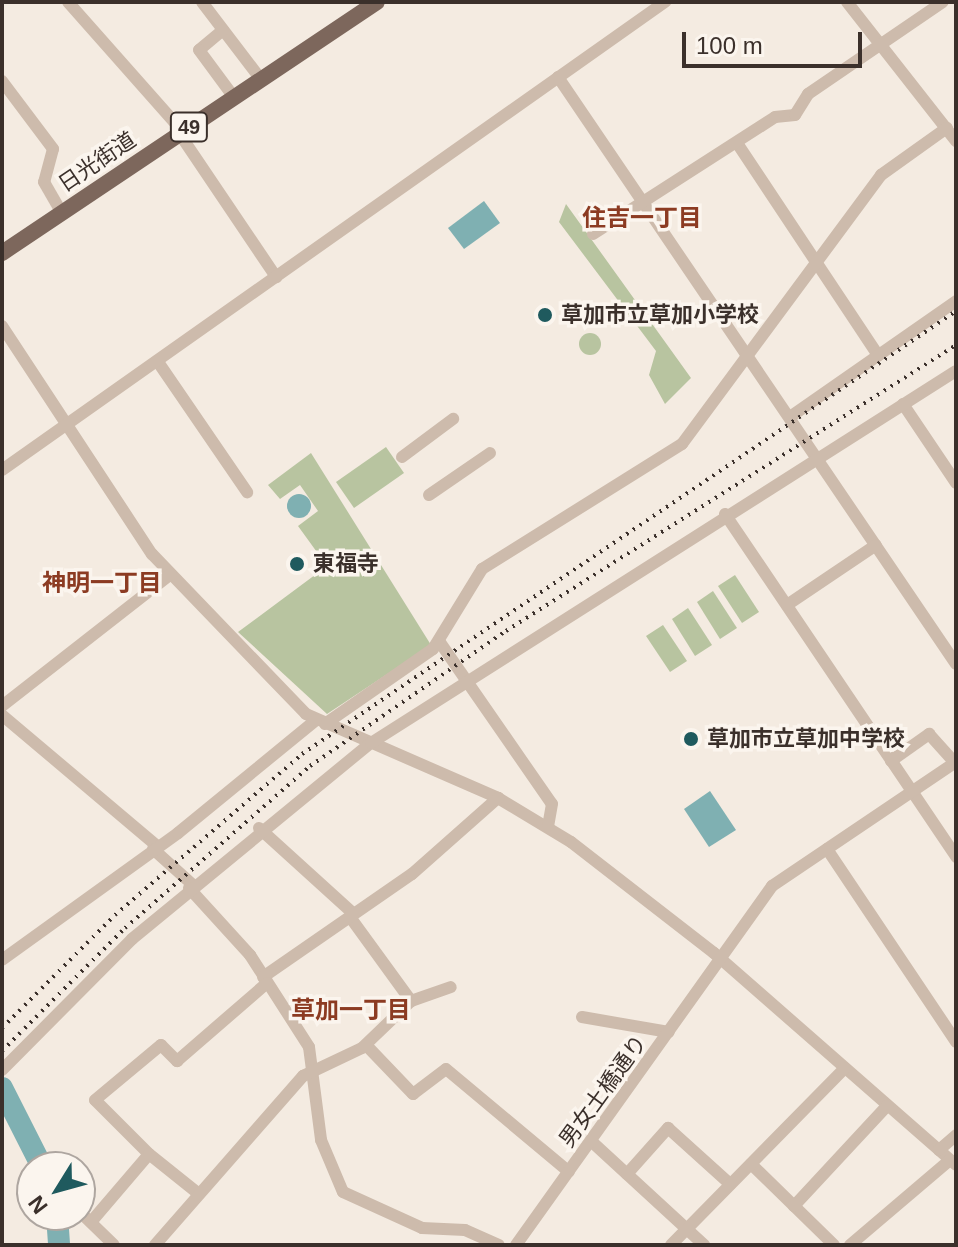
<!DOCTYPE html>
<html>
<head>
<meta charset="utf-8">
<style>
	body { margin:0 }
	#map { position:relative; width:958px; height:1247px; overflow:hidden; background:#f4ebe1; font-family:Arial,"Noto Sans JP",sans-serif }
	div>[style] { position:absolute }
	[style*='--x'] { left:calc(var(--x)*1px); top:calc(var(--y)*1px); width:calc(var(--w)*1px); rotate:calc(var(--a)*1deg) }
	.green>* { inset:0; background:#b8c4a0 }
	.round { border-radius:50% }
	.water>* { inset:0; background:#7fb0b2 }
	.river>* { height:22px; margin:-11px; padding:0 11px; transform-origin:11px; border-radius:11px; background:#7fb0b2 }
	.minor>* { height:12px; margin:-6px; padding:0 6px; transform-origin:6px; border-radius:6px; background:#cdbbac }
	.major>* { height:16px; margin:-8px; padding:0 8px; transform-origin:8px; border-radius:8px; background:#7d675c }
	.rail>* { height:4px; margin-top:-2px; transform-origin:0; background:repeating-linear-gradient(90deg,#3b302b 0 2px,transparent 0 8px) }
	.dots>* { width:22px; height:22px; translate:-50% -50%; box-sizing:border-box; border:4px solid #fbf5ee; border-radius:50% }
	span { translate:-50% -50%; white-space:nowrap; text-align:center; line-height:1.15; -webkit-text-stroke:7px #fbf5ee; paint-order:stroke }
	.shield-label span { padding:2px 6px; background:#fbf5ee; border:2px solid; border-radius:6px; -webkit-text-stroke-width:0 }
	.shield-label { font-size:20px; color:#3b302b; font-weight:700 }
	.street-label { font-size:22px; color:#3b302b }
	.poi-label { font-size:22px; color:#3b302b; font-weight:700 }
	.left { translate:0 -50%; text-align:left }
	.neighbourhood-label { font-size:24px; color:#8c3b22; font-weight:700 }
	.frame { position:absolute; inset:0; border:4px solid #3b302b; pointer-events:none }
	.north { position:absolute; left:16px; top:1151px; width:80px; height:80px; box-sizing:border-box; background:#fbf5ee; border:2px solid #aea6a0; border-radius:50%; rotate:233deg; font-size:22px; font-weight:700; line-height:32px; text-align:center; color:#3b302b }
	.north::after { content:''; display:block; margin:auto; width:28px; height:36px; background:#1f5a5e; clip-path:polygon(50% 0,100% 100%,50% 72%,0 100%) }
	.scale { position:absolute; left:682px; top:32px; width:180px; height:36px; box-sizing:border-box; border:4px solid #3b302b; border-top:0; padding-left:10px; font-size:24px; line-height:28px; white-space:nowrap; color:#3b302b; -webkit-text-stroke:6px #fbf5ee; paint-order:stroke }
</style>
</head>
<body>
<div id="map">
	<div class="green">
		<div style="clip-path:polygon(566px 204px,691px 378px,665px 404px,649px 375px,656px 351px,559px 222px)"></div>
		<div class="round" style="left:579px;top:333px;width:22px;height:22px"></div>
		<div style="clip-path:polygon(386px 447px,404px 473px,354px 508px,336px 482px)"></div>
		<div style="clip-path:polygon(311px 453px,431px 645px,327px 714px,238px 632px,327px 566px,298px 526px,318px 511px,300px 485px,280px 499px,268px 485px)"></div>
		<div style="clip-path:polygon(735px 575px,759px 612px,742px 623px,718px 586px)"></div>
		<div style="clip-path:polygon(713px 591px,737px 628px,720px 639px,697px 602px)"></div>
		<div style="clip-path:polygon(688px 608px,712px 645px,695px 656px,672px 619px)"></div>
		<div style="clip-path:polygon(663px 625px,687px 661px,670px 672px,646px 636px)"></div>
	</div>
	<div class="water">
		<div style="clip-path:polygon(484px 201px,500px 223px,464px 249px,448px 228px)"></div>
		<div class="round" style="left:287px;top:494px;width:24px;height:24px"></div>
		<div style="clip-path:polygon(710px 791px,736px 830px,709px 847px,684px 809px)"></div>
	</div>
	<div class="river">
		<div style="--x:2;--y:1088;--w:89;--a:63.1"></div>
		<div style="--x:57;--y:1215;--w:30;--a:86"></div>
	</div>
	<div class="minor">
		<div style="--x:68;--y:2;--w:172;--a:48.5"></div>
		<div style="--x:202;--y:2;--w:96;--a:52.7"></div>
		<div style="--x:847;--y:2;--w:177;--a:51.9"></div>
		<div style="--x:223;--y:30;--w:31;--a:140"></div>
		<div style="--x:199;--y:50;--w:57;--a:53.5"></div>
		<div style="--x:558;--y:77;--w:709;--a:55.86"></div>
		<div style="--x:2;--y:81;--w:85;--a:53.1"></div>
		<div style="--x:53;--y:149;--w:34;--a:105"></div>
		<div style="--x:44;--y:182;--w:36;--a:60"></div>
		<div style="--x:179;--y:133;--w:174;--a:56"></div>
		<div style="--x:737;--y:143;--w:255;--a:56.4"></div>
		<div style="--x:593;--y:234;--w:216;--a:-32.7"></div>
		<div style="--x:775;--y:117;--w:20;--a:-6"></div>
		<div style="--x:795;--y:115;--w:25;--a:-58"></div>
		<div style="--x:808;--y:94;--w:163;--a:-34.3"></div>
		<div style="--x:2;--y:326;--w:273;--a:56.7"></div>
		<div style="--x:152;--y:554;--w:222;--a:46.1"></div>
		<div style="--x:306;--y:714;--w:210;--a:23.6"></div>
		<div style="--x:498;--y:798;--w:85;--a:31.1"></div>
		<div style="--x:571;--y:842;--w:181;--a:37.8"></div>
		<div style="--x:714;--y:953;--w:322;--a:41.2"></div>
		<div style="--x:158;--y:362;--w:158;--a:55.6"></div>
		<div style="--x:903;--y:404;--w:95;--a:56.1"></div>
		<div style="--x:790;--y:417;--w:203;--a:-34.9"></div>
		<div style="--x:402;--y:457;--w:64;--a:-36.7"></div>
		<div style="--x:2;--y:470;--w:812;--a:-35.22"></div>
		<div style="--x:429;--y:495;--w:74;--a:-34.5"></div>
		<div style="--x:725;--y:514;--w:414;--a:56"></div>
		<div style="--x:787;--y:605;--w:107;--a:-34"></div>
		<div style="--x:439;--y:641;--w:198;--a:55.3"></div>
		<div style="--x:552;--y:804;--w:22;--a:100"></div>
		<div style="--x:2;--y:706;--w:214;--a:-38"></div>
		<div style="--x:2;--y:715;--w:204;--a:40.2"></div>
		<div style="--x:325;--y:724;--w:131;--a:-34.8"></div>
		<div style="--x:433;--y:649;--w:94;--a:-58.5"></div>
		<div style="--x:482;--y:569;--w:236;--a:-32"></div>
		<div style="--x:682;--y:444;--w:335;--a:-53.5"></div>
		<div style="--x:881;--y:175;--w:81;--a:-35.5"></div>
		<div style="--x:891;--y:761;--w:47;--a:-35.4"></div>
		<div style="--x:929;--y:734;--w:39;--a:48"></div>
		<div style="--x:259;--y:828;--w:128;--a:42.2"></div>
		<div style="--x:153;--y:849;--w:54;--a:42"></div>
		<div style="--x:827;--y:849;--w:232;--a:56.2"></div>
		<div style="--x:189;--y:888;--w:91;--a:47.7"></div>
		<div style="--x:250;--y:955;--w:109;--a:57.3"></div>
		<div style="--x:309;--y:1047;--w:94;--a:82.6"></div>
		<div style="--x:321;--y:1140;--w:56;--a:67.1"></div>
		<div style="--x:343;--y:1192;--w:87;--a:24.5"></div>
		<div style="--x:422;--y:1228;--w:43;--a:2.7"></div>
		<div style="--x:465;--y:1230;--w:37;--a:24"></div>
		<div style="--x:350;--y:917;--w:104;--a:54"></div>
		<div style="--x:2;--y:960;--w:217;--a:-35.8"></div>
		<div style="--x:178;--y:833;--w:178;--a:-39.3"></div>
		<div style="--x:263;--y:977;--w:181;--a:-34.7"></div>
		<div style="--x:412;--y:874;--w:115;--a:-41.5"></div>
		<div style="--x:582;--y:1017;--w:88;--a:9.8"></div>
		<div style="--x:366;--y:1045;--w:68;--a:46.2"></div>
		<div style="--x:413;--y:1094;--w:41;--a:-37.1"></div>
		<div style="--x:446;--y:1069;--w:160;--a:39.9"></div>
		<div style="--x:2;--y:1070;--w:185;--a:-45.2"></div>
		<div style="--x:132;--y:939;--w:309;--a:-39.4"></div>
		<div style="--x:371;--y:743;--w:693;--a:-32.45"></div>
		<div style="--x:591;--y:1141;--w:154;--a:42.6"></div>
		<div style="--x:939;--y:1150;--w:23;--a:-41"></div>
		<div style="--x:149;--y:1154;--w:76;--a:-135"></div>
		<div style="--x:95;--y:1100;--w:86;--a:-39.8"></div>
		<div style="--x:161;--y:1045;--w:23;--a:45"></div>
		<div style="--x:177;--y:1061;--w:119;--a:-40.9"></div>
		<div style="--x:751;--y:1164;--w:116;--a:44.3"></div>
		<div style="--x:627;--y:1174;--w:62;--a:-48.3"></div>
		<div style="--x:668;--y:1128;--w:84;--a:42.1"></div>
		<div style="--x:794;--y:1206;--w:137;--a:-47.1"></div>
		<div style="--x:80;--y:1212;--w:47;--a:44.1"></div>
		<div style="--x:91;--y:1222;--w:89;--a:-49.5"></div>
		<div style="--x:149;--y:1154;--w:64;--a:38.7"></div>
		<div style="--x:155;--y:1245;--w:225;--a:-48.8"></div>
		<div style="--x:303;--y:1076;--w:65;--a:-25.4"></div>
		<div style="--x:362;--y:1048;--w:68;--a:-43.8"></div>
		<div style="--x:411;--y:1001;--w:42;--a:-19.3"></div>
		<div style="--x:516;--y:1245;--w:441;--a:-54.5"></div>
		<div style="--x:772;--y:886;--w:222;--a:-34"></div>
		<div style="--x:671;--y:1245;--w:248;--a:-45.5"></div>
		<div style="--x:850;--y:1245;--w:131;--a:-40.4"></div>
	</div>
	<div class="major">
		<div style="--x:2;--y:253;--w:451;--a:-33.8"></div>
	</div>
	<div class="rail">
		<div style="--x:2;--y:1028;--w:160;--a:-45"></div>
		<div style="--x:115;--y:915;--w:247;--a:-40.7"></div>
		<div style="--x:302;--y:754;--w:790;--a:-34.11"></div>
		<div style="--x:2;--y:1051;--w:174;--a:-45"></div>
		<div style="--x:125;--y:928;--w:246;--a:-41.2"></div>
		<div style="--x:310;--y:766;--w:238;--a:-34.6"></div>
		<div style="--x:506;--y:631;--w:533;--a:-32.44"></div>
	</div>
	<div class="dots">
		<div style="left:545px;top:315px;background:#1f5a5e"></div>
		<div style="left:297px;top:564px;background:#1f5a5e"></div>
		<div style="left:691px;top:739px;background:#1f5a5e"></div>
	</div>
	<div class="shield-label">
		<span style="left:189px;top:127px">49</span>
	</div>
	<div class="street-label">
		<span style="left:97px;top:162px;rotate:-34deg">日光街道</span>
		<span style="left:603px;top:1091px;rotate:-54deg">男女土橋通り</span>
	</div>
	<div class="poi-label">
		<span class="left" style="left:561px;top:315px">草加市立草加小学校</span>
		<span class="left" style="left:313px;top:564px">東福寺</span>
		<span class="left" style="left:707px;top:739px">草加市立草加中学校</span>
	</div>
	<div class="neighbourhood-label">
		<span style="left:642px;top:218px">住吉一丁目</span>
		<span style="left:102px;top:583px">神明一丁目</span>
		<span style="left:351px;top:1010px">草加一丁目</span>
	</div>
	<div class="frame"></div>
	<div class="north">N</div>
	<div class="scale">100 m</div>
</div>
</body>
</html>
